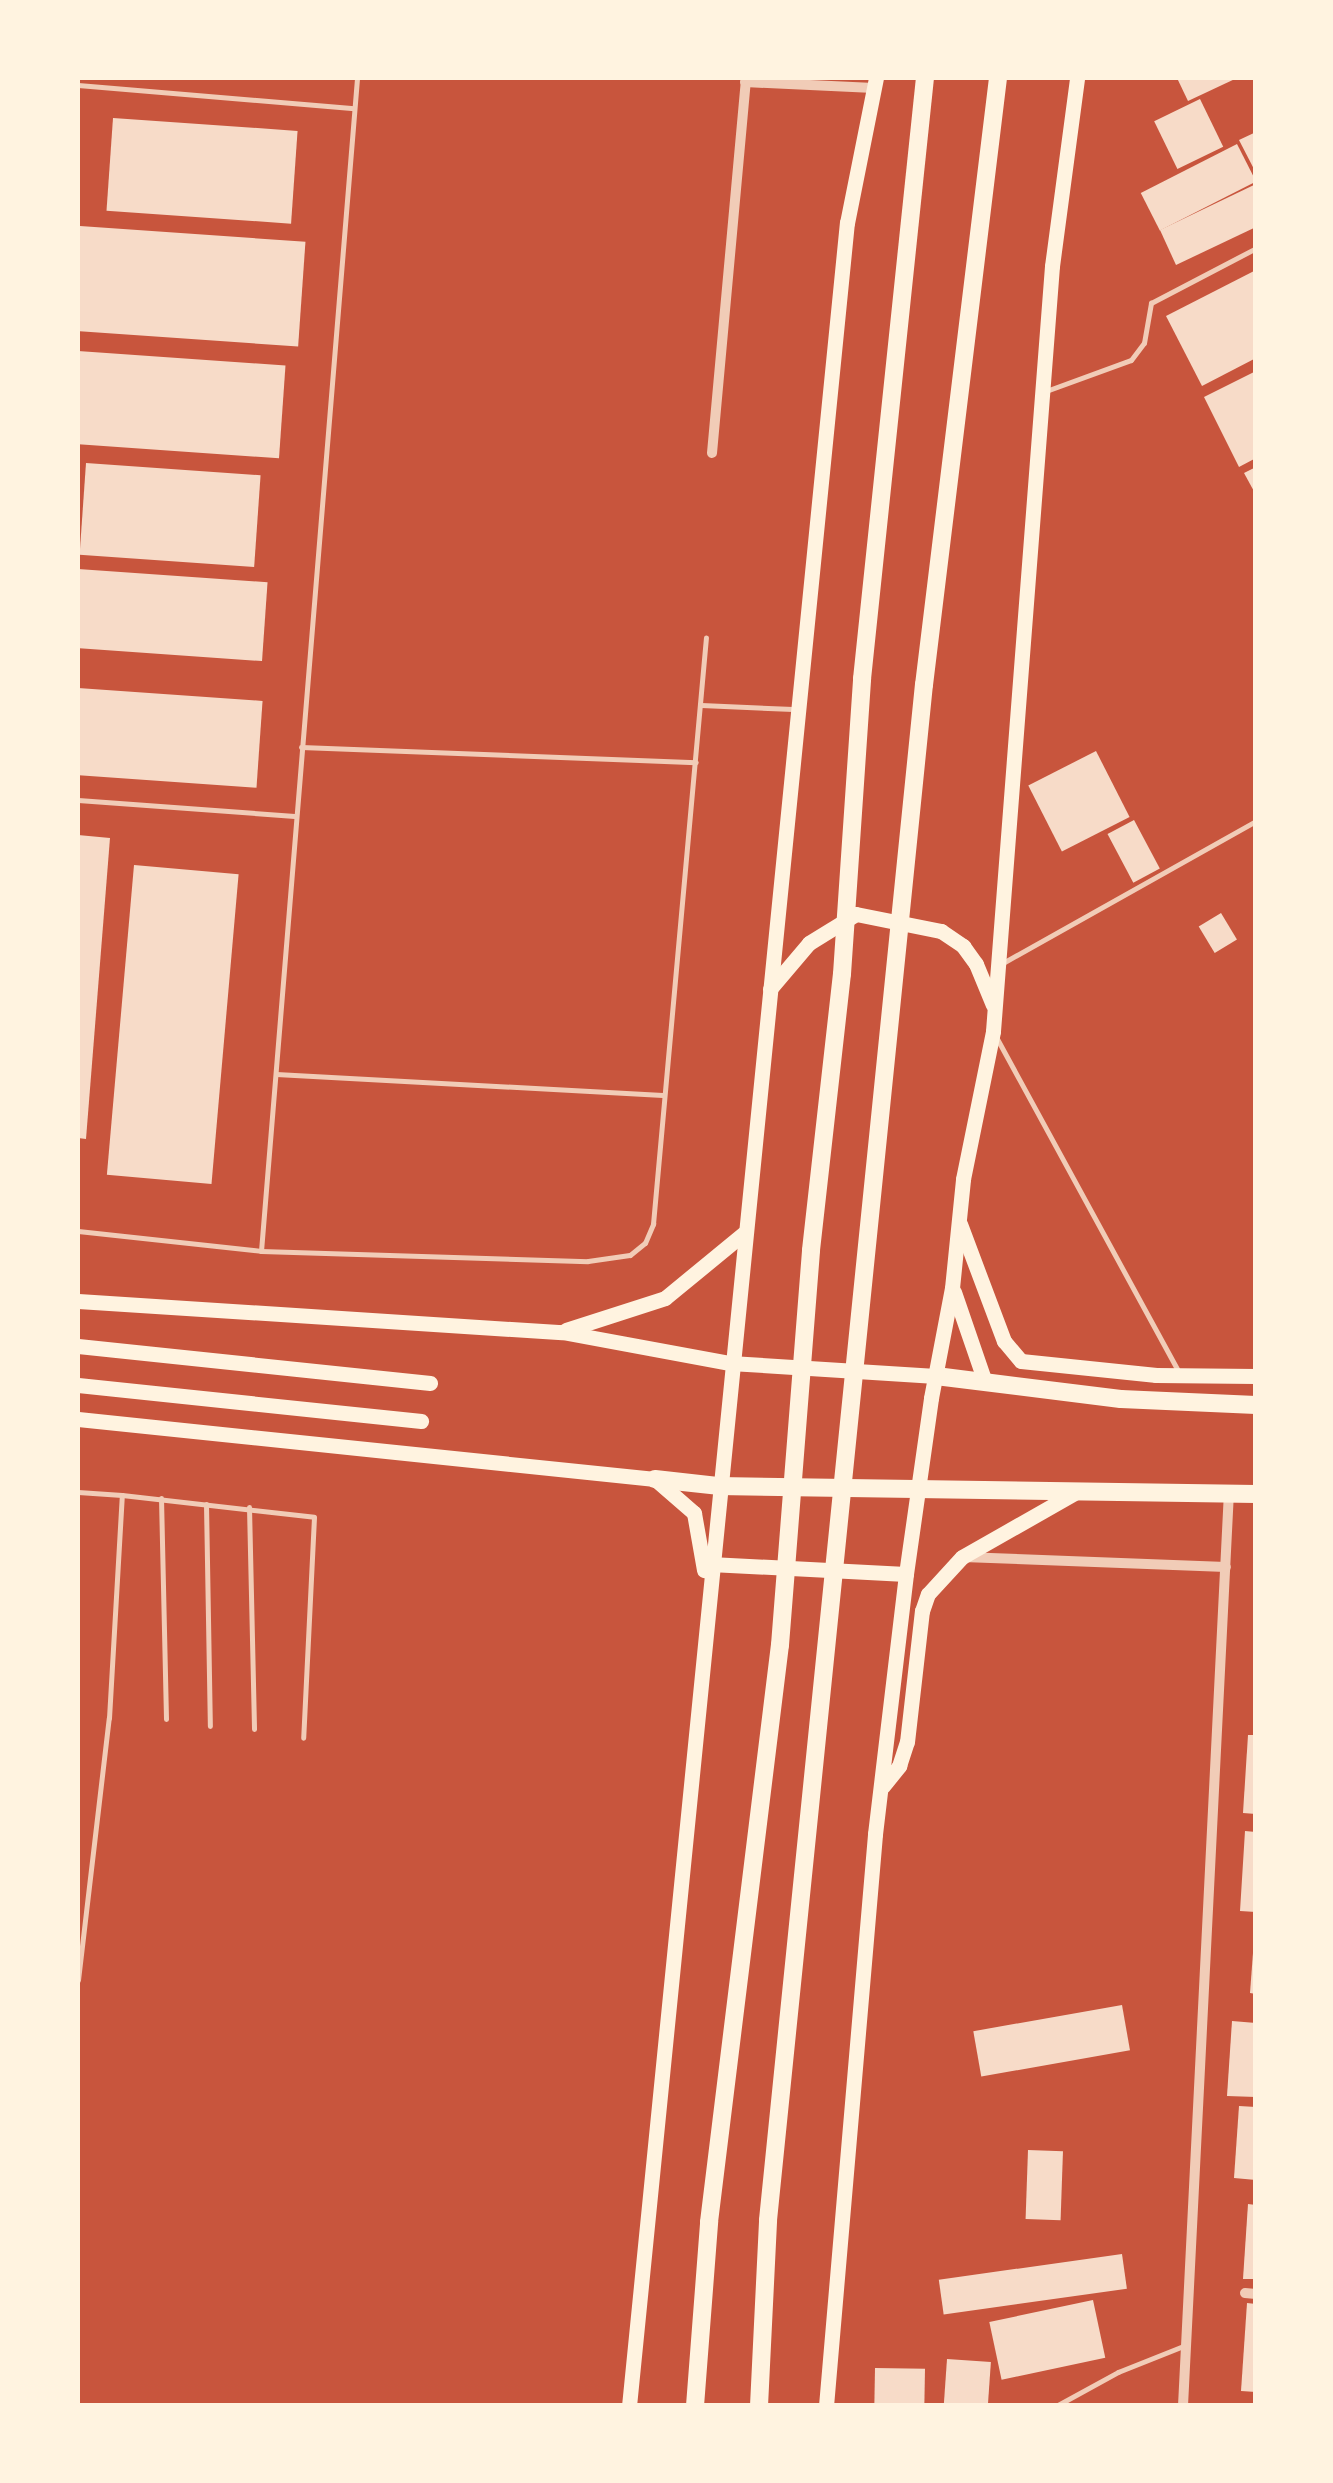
<!DOCTYPE html>
<html>
<head>
<meta charset="utf-8">
<style>
	body { margin:0 }
	#map { position:relative; width:1333px; height:2483px; overflow:hidden; background:#c8553d; font-family:Arial,sans-serif }
	div>[style] { position:absolute }
	.building>* { inset:0; background:#f7dbc8; transform-origin:0 0 }
	.service>* { height:5px; margin:-2.5px; padding:0 2.5px; transform-origin:2.5px; border-radius:2.5px; background:#f1ccb7 }
	.minor>* { height:10px; margin:-5px; padding:0 5px; transform-origin:5px; border-radius:5px; background:#f1ccb7 }
	.secondary>* { height:15px; margin:-7.5px; padding:0 7.5px; transform-origin:7.5px; border-radius:7.5px; background:#fff3e0 }
	.trunk>* { height:18px; margin:-9px; padding:0 9px; transform-origin:9px; border-radius:9px; background:#fff3e0 }
	.motorway>* { height:18px; margin:-9px; padding:0 9px; transform-origin:9px; border-radius:9px; background:#fff3e0 }
	span { translate:-50% -50%; white-space:nowrap; text-align:center; line-height:1.15; -webkit-text-stroke:9px #fff3e0; paint-order:stroke }
	.frame { position:absolute; inset:0; border:80px solid #fff3e0; pointer-events:none }
</style>
</head>
<body>
<div id="map">
	<div class="building">
		<div style="clip-path:polygon(1177px 78px,1237px 78px,1188px 101px)"></div>
		<div style="left:1200px;top:99px;width:53px;height:51px;rotate:64deg"></div>
		<div style="left:113px;top:118px;width:185px;height:93px;rotate:4deg"></div>
		<div style="clip-path:polygon(1256px 132px,1256px 173px,1239px 140px)"></div>
		<div style="left:1237px;top:144px;width:42px;height:108px;rotate:63deg"></div>
		<div style="clip-path:polygon(1256px 184px,1256px 227px,1176px 265px,1160px 230px)"></div>
		<div style="left:80px;top:226px;width:226px;height:105px;rotate:4deg"></div>
		<div style="clip-path:polygon(1256px 270px,1256px 358px,1202px 386px,1166px 316px)"></div>
		<div style="left:78px;top:351px;width:208px;height:93px;rotate:4deg"></div>
		<div style="clip-path:polygon(1256px 371px,1256px 458px,1239px 467px,1204px 397px)"></div>
		<div style="left:86px;top:463px;width:175px;height:92px;rotate:4deg"></div>
		<div style="clip-path:polygon(1256px 467px,1256px 495px,1244px 473px)"></div>
		<div style="left:78px;top:569px;width:190px;height:79px;rotate:4deg"></div>
		<div style="left:78px;top:688px;width:185px;height:87px;rotate:4deg"></div>
		<div style="left:1096px;top:751px;width:74px;height:76px;rotate:63deg"></div>
		<div style="left:1134px;top:820px;width:55px;height:30px;rotate:62deg"></div>
		<div style="clip-path:polygon(78px 835px,110px 838px,86px 1139px,78px 1138px)"></div>
		<div style="left:134px;top:865px;width:105px;height:311px;rotate:5deg"></div>
		<div style="left:1221px;top:913px;width:31px;height:26px;rotate:59deg"></div>
		<div style="clip-path:polygon(1248px 1735px,1256px 1735px,1256px 1814px,1243px 1813px)"></div>
		<div style="clip-path:polygon(1245px 1831px,1256px 1832px,1256px 1912px,1240px 1911px)"></div>
		<div style="clip-path:polygon(1253px 1953px,1256px 1953px,1256px 1994px,1250px 1993px)"></div>
		<div style="left:1122px;top:2005px;width:46px;height:151px;rotate:80deg"></div>
		<div style="clip-path:polygon(1232px 2021px,1256px 2023px,1256px 2097px,1227px 2096px)"></div>
		<div style="clip-path:polygon(1239px 2106px,1256px 2107px,1256px 2180px,1234px 2178px)"></div>
		<div style="left:1028px;top:2150px;width:35px;height:69px;rotate:2deg"></div>
		<div style="clip-path:polygon(1248px 2204px,1256px 2205px,1256px 2279px,1243px 2279px)"></div>
		<div style="left:1122px;top:2254px;width:35px;height:185px;rotate:82deg"></div>
		<div style="left:1093px;top:2300px;width:59px;height:106px;rotate:78deg"></div>
		<div style="clip-path:polygon(1247px 2303px,1256px 2304px,1256px 2392px,1241px 2391px)"></div>
		<div style="left:947px;top:2359px;width:44px;height:47px;rotate:4deg"></div>
		<div style="left:875px;top:2368px;width:50px;height:38px;rotate:1deg"></div>
	</div>
	<div class="service">
		<div style="left:78px;top:85px;width:277px;rotate:4.8deg"></div>
		<div style="left:1046px;top:391px;width:90px;rotate:-20deg"></div>
		<div style="left:1131px;top:360px;width:21px;rotate:-53deg"></div>
		<div style="left:1144px;top:343px;width:41px;rotate:-80.1deg"></div>
		<div style="left:1151px;top:303px;width:119px;rotate:-27.6deg"></div>
		<div style="left:701px;top:705px;width:92px;rotate:2.5deg"></div>
		<div style="left:301px;top:747px;width:395px;rotate:2.2deg"></div>
		<div style="left:78px;top:800px;width:217px;rotate:4.2deg"></div>
		<div style="left:1001px;top:964px;width:292px;rotate:-29.3deg"></div>
		<div style="left:995px;top:1035px;width:385px;rotate:61.4deg"></div>
		<div style="left:276px;top:1074px;width:387px;rotate:3.1deg"></div>
		<div style="left:78px;top:1231px;width:184px;rotate:6.2deg"></div>
		<div style="left:261px;top:1251px;width:327px;rotate:1.8deg"></div>
		<div style="left:588px;top:1261px;width:42px;rotate:-8.1deg"></div>
		<div style="left:630px;top:1255px;width:19px;rotate:-39deg"></div>
		<div style="left:645px;top:1243px;width:21px;rotate:-67deg"></div>
		<div style="left:653px;top:1224px;width:589px;rotate:-84.84deg"></div>
		<div style="left:261px;top:1251px;width:1177px;rotate:-85.32deg"></div>
		<div style="left:78px;top:1492px;width:44px;rotate:3.9deg"></div>
		<div style="left:161px;top:1498px;width:221px;rotate:88.7deg"></div>
		<div style="left:206px;top:1504px;width:222px;rotate:89deg"></div>
		<div style="left:249px;top:1507px;width:222px;rotate:88.7deg"></div>
		<div style="left:78px;top:1980px;width:264px;rotate:-83.3deg"></div>
		<div style="left:109px;top:1718px;width:223px;rotate:-86.7deg"></div>
		<div style="left:122px;top:1495px;width:193px;rotate:6.5deg"></div>
		<div style="left:314px;top:1517px;width:221px;rotate:92.8deg"></div>
		<div style="left:1056px;top:2406px;width:71px;rotate:-28.7deg"></div>
		<div style="left:1118px;top:2372px;width:73px;rotate:-21.7deg"></div>
	</div>
	<div class="minor">
		<div style="left:745px;top:82px;width:129px;rotate:2.7deg"></div>
		<div style="left:712px;top:453px;width:377px;rotate:-84.8deg"></div>
		<div style="left:963px;top:1557px;width:263px;rotate:2.2deg"></div>
		<div style="left:1245px;top:2293px;width:11px;rotate:5deg"></div>
		<div style="left:1183px;top:2406px;width:914px;rotate:-87.12deg"></div>
	</div>
	<div class="secondary">
		<div style="left:770px;top:989px;width:60px;rotate:-49.7deg"></div>
		<div style="left:809px;top:943px;width:55px;rotate:-31.7deg"></div>
		<div style="left:856px;top:914px;width:87px;rotate:11.3deg"></div>
		<div style="left:941px;top:931px;width:27px;rotate:34deg"></div>
		<div style="left:963px;top:946px;width:22px;rotate:54deg"></div>
		<div style="left:976px;top:964px;width:44px;rotate:67.5deg"></div>
		<div style="left:960px;top:1224px;width:125px;rotate:69.4deg"></div>
		<div style="left:1004px;top:1341px;width:26px;rotate:50deg"></div>
		<div style="left:1021px;top:1361px;width:136px;rotate:5.9deg"></div>
		<div style="left:1156px;top:1375px;width:100px;rotate:0.6deg"></div>
		<div style="left:954px;top:1292px;width:95px;rotate:71deg"></div>
		<div style="left:78px;top:1301px;width:485px;rotate:3.7deg"></div>
		<div style="left:562px;top:1332px;width:171px;rotate:10.5deg"></div>
		<div style="left:730px;top:1363px;width:206px;rotate:3.6deg"></div>
		<div style="left:566px;top:1330px;width:104px;rotate:-17.9deg"></div>
		<div style="left:665px;top:1298px;width:102px;rotate:-39.4deg"></div>
		<div style="left:78px;top:1346px;width:354px;rotate:6deg"></div>
		<div style="left:78px;top:1385px;width:345px;rotate:6deg"></div>
		<div style="left:78px;top:1419px;width:580px;rotate:5.94deg"></div>
		<div style="left:655px;top:1479px;width:52px;rotate:41.1deg"></div>
		<div style="left:694px;top:1513px;width:58px;rotate:80deg"></div>
		<div style="left:710px;top:1564px;width:196px;rotate:2.9deg"></div>
		<div style="left:883px;top:1786px;width:26px;rotate:-51deg"></div>
		<div style="left:899px;top:1766px;width:25px;rotate:-72deg"></div>
		<div style="left:907px;top:1742px;width:132px;rotate:-83.5deg"></div>
		<div style="left:922px;top:1611px;width:18px;rotate:-71deg"></div>
		<div style="left:928px;top:1594px;width:50px;rotate:-47.4deg"></div>
		<div style="left:962px;top:1557px;width:133px;rotate:-29.6deg"></div>
		<div style="left:629px;top:2406px;width:2194px;rotate:-84.3deg"></div>
		<div style="left:847px;top:223px;width:148px;rotate:-78.7deg"></div>
		<div style="left:826px;top:2406px;width:574px;rotate:-85.1deg"></div>
		<div style="left:875px;top:1834px;width:262px;rotate:-83.2deg"></div>
		<div style="left:906px;top:1574px;width:178px;rotate:-81.9deg"></div>
		<div style="left:931px;top:1398px;width:112px;rotate:-79.2deg"></div>
		<div style="left:952px;top:1288px;width:110px;rotate:-84.2deg"></div>
		<div style="left:963px;top:1179px;width:151px;rotate:-78.5deg"></div>
		<div style="left:993px;top:1031px;width:767px;rotate:-85.59deg"></div>
		<div style="left:1052px;top:266px;width:190px;rotate:-82.4deg"></div>
	</div>
	<div class="trunk">
		<div style="left:936px;top:1376px;width:186px;rotate:7.1deg"></div>
		<div style="left:1121px;top:1399px;width:135px;rotate:2.5deg"></div>
		<div style="left:655px;top:1479px;width:63px;rotate:6.3deg"></div>
		<div style="left:718px;top:1486px;width:538px;rotate:0.85deg"></div>
	</div>
	<div class="motorway">
		<div style="left:695px;top:2406px;width:185px;rotate:-85.6deg"></div>
		<div style="left:709px;top:2222px;width:581px;rotate:-82.99deg"></div>
		<div style="left:780px;top:1645px;width:396px;rotate:-85.5deg"></div>
		<div style="left:811px;top:1250px;width:278px;rotate:-83.6deg"></div>
		<div style="left:842px;top:974px;width:296px;rotate:-86.1deg"></div>
		<div style="left:862px;top:679px;width:604px;rotate:-84.02deg"></div>
		<div style="left:759px;top:2406px;width:186px;rotate:-87.2deg"></div>
		<div style="left:768px;top:2220px;width:1543px;rotate:-84.2deg"></div>
		<div style="left:924px;top:685px;width:611px;rotate:-83.05deg"></div>
	</div>
	<div class="frame"></div>
</div>
</body>
</html>
